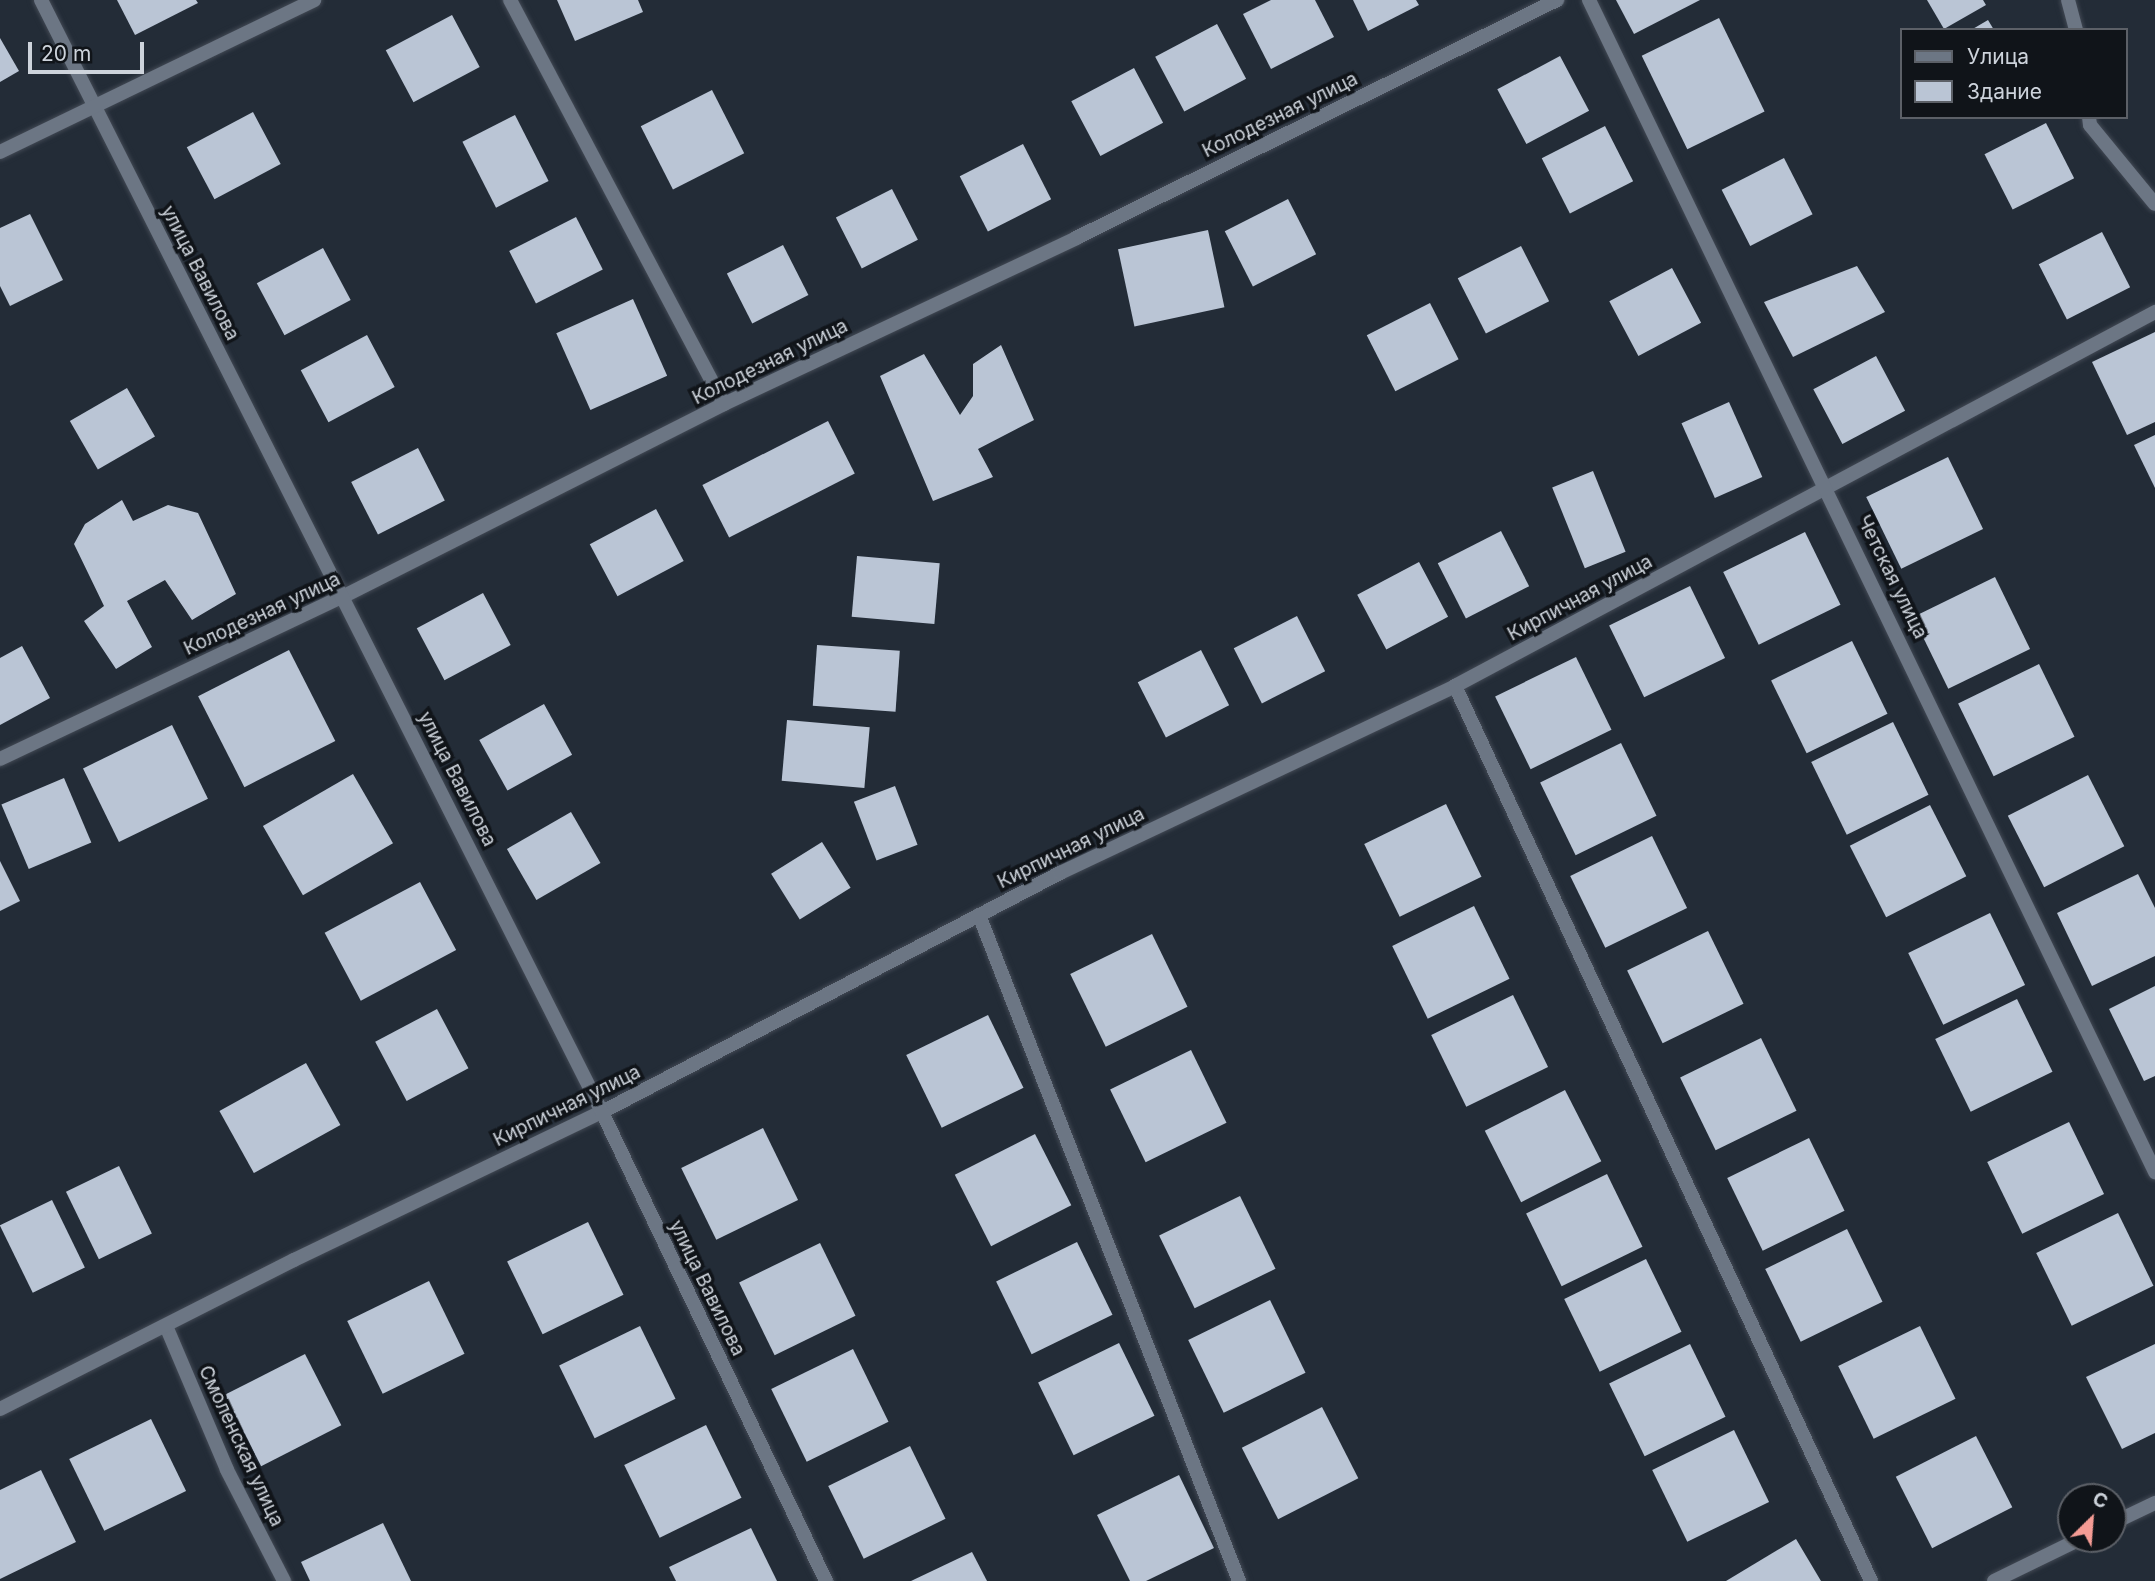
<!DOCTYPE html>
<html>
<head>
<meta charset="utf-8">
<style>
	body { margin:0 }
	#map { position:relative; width:2155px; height:1581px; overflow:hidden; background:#232c37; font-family:Inter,sans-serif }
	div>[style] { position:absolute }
	.building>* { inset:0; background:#bac5d5; transform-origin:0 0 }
	.roads { filter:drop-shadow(0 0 2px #424954) drop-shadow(0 0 2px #424954) }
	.minor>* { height:14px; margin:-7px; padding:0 7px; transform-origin:7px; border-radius:7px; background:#6c7684 }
	.tertiary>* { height:14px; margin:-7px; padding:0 7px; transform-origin:7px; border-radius:7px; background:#6c7684 }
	span { translate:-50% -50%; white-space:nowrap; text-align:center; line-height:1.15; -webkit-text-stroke:7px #101419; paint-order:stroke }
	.street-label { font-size:19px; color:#cdd3db }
	.legend { position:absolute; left:1900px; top:28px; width:228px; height:91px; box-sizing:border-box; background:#101419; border:2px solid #5c6067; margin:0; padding:9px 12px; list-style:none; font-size:21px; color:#cdd3db }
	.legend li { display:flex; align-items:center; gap:14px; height:35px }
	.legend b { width:35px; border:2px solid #5c6067 }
	.north { position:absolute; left:2057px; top:1483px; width:70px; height:70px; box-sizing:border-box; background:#101419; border:2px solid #5c6067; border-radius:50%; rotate:25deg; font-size:19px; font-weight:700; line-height:28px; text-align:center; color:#cdd3db }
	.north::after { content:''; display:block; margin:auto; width:24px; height:32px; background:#f59c95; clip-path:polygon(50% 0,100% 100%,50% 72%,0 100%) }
	.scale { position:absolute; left:28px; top:42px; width:116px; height:32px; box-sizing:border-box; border:4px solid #cdd3db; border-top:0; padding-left:9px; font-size:21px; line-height:24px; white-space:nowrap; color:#cdd3db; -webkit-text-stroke:5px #101419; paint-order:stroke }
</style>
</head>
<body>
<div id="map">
	<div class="building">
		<div style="clip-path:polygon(117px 0,196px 0,198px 3px,135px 35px)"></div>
		<div style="clip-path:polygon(557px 0,638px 0,643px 12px,575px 41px)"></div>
		<div style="clip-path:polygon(1271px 0,1315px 0,1334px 37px,1271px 69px,1243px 14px)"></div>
		<div style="clip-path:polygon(1353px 0,1416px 0,1419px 5px,1368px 31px)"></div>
		<div style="clip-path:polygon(1616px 0,1700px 0,1634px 34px)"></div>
		<div style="clip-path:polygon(1927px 0,1983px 0,1986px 5px,1944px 29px)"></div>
		<div style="left:452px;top:15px;width:59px;height:75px;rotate:62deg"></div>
		<div style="left:1719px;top:18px;width:104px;height:86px;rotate:64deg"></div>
		<div style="clip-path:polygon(1988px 20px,1994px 30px,1971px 30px)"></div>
		<div style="left:1217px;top:24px;width:62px;height:70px;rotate:62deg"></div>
		<div style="clip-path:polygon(0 38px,19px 71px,0 82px)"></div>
		<div style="left:1560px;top:56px;width:62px;height:71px;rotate:62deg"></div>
		<div style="left:1134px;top:68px;width:62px;height:71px;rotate:62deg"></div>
		<div style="left:712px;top:90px;width:71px;height:80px;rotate:63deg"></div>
		<div style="left:253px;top:112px;width:59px;height:75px;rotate:62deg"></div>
		<div style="left:515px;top:115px;width:74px;height:59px;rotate:63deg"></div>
		<div style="left:2046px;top:123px;width:62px;height:69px;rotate:63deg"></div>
		<div style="left:1605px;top:126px;width:62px;height:71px;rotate:63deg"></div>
		<div style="left:1023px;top:144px;width:62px;height:71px;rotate:63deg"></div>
		<div style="left:1784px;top:158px;width:63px;height:70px;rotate:63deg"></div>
		<div style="left:892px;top:189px;width:57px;height:63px;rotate:63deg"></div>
		<div style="left:1288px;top:199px;width:62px;height:71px;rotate:63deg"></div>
		<div style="clip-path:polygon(30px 214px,63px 280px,10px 306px,0 286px,0 228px)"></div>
		<div style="left:576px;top:217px;width:59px;height:75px;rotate:63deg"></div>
		<div style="left:1208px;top:230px;width:79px;height:92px;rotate:78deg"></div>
		<div style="left:2102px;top:232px;width:62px;height:71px;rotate:63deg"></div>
		<div style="left:783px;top:245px;width:56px;height:63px;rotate:63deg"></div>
		<div style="left:1521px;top:246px;width:62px;height:71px;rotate:63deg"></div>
		<div style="left:323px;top:248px;width:59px;height:75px;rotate:62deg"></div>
		<div style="clip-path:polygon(1857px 266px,1885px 312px,1793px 357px,1764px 302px)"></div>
		<div style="left:1672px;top:268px;width:62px;height:71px;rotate:62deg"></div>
		<div style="left:633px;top:299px;width:84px;height:84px;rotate:66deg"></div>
		<div style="left:1430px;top:303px;width:63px;height:71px;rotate:63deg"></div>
		<div style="clip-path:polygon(2155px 332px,2155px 422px,2127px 435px,2092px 362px)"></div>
		<div style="left:367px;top:335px;width:59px;height:75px;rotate:62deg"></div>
		<div style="clip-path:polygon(1001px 345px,1034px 420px,978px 449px,993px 477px,933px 501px,880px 376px,924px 354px,960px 415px,973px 396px,973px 364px)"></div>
		<div style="left:1876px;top:356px;width:62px;height:71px;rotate:62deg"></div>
		<div style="left:127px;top:388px;width:56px;height:66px;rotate:60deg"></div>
		<div style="left:1729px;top:402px;width:82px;height:52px;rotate:66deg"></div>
		<div style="left:828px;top:421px;width:59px;height:141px;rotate:63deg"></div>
		<div style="clip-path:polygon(2155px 435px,2155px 488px,2134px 445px)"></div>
		<div style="left:418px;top:448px;width:59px;height:75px;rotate:63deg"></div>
		<div style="left:1948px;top:457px;width:80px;height:91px;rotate:64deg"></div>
		<div style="left:1593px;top:471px;width:87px;height:44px;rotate:68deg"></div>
		<div style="clip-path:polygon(122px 500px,133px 521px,168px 505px,198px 513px,236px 594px,192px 620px,165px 580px,127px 601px,152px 647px,116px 669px,84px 621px,104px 606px,74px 544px,85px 524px)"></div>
		<div style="left:656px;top:509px;width:59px;height:75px;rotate:62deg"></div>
		<div style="left:1501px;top:531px;width:62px;height:71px;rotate:63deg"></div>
		<div style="left:1805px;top:532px;width:81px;height:91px;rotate:64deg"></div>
		<div style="left:857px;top:556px;width:83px;height:61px;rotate:5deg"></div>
		<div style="left:1419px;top:562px;width:62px;height:70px;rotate:62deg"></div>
		<div style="left:1995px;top:577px;width:80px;height:91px;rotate:64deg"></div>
		<div style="left:1690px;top:586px;width:80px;height:90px;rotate:64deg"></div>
		<div style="left:483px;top:593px;width:59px;height:75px;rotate:62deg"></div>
		<div style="left:1297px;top:616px;width:62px;height:71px;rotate:63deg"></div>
		<div style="left:1852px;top:641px;width:81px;height:90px;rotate:64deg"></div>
		<div style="left:817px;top:645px;width:83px;height:61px;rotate:4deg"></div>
		<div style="clip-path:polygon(22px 646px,50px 698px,0 725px,0 658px)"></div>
		<div style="left:289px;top:650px;width:102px;height:102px;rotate:63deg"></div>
		<div style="left:1201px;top:650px;width:62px;height:71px;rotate:63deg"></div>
		<div style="left:1576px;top:657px;width:81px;height:90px;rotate:64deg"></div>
		<div style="left:2039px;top:664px;width:81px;height:90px;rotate:64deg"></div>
		<div style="left:544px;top:704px;width:58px;height:74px;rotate:61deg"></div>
		<div style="left:787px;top:720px;width:83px;height:61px;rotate:5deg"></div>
		<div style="left:1893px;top:722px;width:81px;height:91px;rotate:64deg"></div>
		<div style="left:172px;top:725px;width:82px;height:99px;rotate:64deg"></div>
		<div style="left:1621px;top:743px;width:81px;height:90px;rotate:64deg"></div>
		<div style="left:353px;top:774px;width:80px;height:104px;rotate:60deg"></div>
		<div style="left:2088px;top:775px;width:80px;height:90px;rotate:63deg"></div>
		<div style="left:64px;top:778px;width:70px;height:68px;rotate:67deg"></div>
		<div style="left:895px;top:786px;width:63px;height:44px;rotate:69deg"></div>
		<div style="left:1446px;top:804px;width:81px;height:91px;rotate:64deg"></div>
		<div style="left:1930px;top:805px;width:80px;height:90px;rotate:63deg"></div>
		<div style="left:571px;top:812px;width:59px;height:74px;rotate:60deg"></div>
		<div style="left:1652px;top:836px;width:80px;height:91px;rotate:64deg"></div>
		<div style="left:822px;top:842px;width:54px;height:60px;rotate:58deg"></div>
		<div style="clip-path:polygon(0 861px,20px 901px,0 911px)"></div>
		<div style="clip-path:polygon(2138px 874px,2155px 908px,2155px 956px,2092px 986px,2057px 913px)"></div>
		<div style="left:420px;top:882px;width:77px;height:108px;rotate:62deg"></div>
		<div style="left:1474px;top:906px;width:81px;height:91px;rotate:64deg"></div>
		<div style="left:1990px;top:913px;width:80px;height:91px;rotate:64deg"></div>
		<div style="left:1708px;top:931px;width:81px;height:90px;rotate:64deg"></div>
		<div style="left:1152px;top:934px;width:81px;height:91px;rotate:64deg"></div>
		<div style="clip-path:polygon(2155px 986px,2155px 1076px,2144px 1081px,2109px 1009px)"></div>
		<div style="left:1513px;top:995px;width:80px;height:91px;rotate:64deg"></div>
		<div style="left:2017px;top:999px;width:81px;height:91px;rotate:64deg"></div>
		<div style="left:437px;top:1009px;width:67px;height:70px;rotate:62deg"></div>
		<div style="left:988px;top:1015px;width:81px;height:91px;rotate:64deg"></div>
		<div style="left:1761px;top:1038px;width:81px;height:90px;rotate:64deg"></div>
		<div style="left:1191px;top:1050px;width:81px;height:90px;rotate:64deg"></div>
		<div style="left:306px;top:1063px;width:71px;height:99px;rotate:61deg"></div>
		<div style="left:1565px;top:1090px;width:80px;height:90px;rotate:63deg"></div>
		<div style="left:2069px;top:1122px;width:80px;height:91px;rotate:64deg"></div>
		<div style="left:763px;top:1128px;width:80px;height:91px;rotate:64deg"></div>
		<div style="left:1035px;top:1134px;width:80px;height:90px;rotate:63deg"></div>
		<div style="left:1809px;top:1138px;width:81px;height:91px;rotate:64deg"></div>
		<div style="left:119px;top:1166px;width:75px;height:59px;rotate:64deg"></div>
		<div style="left:1607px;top:1174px;width:81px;height:90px;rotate:64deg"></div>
		<div style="left:1240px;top:1196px;width:81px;height:90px;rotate:64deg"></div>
		<div style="left:52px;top:1200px;width:75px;height:58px;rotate:64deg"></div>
		<div style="left:2118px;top:1213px;width:81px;height:91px;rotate:64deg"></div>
		<div style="left:588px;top:1222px;width:81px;height:90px;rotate:64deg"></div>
		<div style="left:1847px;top:1229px;width:81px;height:91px;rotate:64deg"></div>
		<div style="left:1077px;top:1242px;width:81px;height:90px;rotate:64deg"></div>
		<div style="left:820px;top:1243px;width:81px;height:90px;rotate:64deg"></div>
		<div style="left:1646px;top:1259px;width:81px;height:91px;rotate:64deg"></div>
		<div style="left:429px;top:1281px;width:81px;height:91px;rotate:64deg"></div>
		<div style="left:1270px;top:1300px;width:81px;height:91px;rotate:64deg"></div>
		<div style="left:640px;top:1326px;width:81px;height:90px;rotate:64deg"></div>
		<div style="left:1920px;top:1326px;width:81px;height:91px;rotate:64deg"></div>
		<div style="left:1119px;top:1343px;width:81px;height:90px;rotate:64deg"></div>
		<div style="left:1690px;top:1344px;width:81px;height:90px;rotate:64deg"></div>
		<div style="clip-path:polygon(2155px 1344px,2155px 1433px,2122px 1449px,2086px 1377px)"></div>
		<div style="left:853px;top:1349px;width:81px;height:91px;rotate:64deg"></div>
		<div style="left:305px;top:1354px;width:80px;height:90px;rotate:63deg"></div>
		<div style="left:1322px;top:1407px;width:80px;height:90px;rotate:63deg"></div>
		<div style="left:151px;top:1419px;width:80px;height:91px;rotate:64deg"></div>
		<div style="left:706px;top:1425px;width:81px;height:91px;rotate:64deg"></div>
		<div style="left:1734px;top:1430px;width:80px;height:91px;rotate:64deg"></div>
		<div style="left:1976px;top:1436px;width:80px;height:90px;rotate:63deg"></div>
		<div style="left:910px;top:1446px;width:81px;height:91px;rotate:64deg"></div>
		<div style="clip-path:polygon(41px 1470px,76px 1542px,0 1579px,0 1490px)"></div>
		<div style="clip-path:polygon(1179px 1475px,1214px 1548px,1146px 1581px,1130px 1581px,1097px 1515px)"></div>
		<div style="clip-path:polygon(383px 1523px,411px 1581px,310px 1581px,301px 1562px)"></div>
		<div style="clip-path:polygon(751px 1528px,777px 1581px,676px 1581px,669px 1567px)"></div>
		<div style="clip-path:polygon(1796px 1539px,1821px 1581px,1726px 1581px)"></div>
		<div style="clip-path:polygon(972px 1552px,987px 1581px,911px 1581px)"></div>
	</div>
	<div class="roads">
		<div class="minor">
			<div style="left:510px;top:0;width:457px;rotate:62.1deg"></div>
			<div style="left:2068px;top:0;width:31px;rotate:75deg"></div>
			<div style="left:2089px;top:117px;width:8px;rotate:83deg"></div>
			<div style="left:2090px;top:125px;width:102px;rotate:50.6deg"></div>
			<div style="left:1455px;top:686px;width:987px;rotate:65.07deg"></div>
			<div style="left:0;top:759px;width:381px;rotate:-25.4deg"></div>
			<div style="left:344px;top:596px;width:426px;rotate:-26.8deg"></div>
			<div style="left:724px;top:404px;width:389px;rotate:-25.2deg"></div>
			<div style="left:1076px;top:238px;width:537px;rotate:-26.33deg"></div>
			<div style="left:979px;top:915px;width:715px;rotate:68.67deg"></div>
			<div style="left:166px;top:1326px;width:156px;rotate:67deg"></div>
			<div style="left:227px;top:1470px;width:125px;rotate:62.8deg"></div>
			<div style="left:0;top:1409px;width:330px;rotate:-26.9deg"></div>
			<div style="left:294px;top:1260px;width:342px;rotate:-25.7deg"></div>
			<div style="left:602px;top:1112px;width:517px;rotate:-27.56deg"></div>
			<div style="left:1060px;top:873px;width:437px;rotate:-25.3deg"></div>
			<div style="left:1455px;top:686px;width:794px;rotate:-28.11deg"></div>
			<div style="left:2113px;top:1523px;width:47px;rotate:-25.5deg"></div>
			<div style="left:1994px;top:1581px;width:96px;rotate:-26deg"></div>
		</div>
		<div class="tertiary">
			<div style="left:41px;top:0;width:1245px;rotate:63.23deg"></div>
			<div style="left:602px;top:1112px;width:520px;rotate:64.47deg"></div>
			<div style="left:1589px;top:0;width:1302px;rotate:64.22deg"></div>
			<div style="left:0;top:152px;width:349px;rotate:-25.8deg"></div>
		</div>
	</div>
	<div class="street-label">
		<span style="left:1280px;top:115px;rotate:-26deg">Колодезная улица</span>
		<span style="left:200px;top:273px;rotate:63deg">улица Вавилова</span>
		<span style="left:770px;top:362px;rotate:-26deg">Колодезная улица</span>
		<span style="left:1892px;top:577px;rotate:64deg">Четская улица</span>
		<span style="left:1580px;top:598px;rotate:-28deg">Кирпичная улица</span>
		<span style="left:262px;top:614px;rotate:-25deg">Колодезная улица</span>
		<span style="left:457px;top:779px;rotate:63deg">улица Вавилова</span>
		<span style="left:1071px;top:848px;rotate:-26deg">Кирпичная улица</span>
		<span style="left:567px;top:1106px;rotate:-26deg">Кирпичная улица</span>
		<span style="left:707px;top:1288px;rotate:64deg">улица Вавилова</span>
		<span style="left:241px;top:1446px;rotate:65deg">Смоленская улица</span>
	</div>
	<ul class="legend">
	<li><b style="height:9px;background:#6c7684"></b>Улица</li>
	<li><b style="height:19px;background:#bac5d5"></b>Здание</li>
	</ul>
	<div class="north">С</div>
	<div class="scale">20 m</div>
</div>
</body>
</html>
